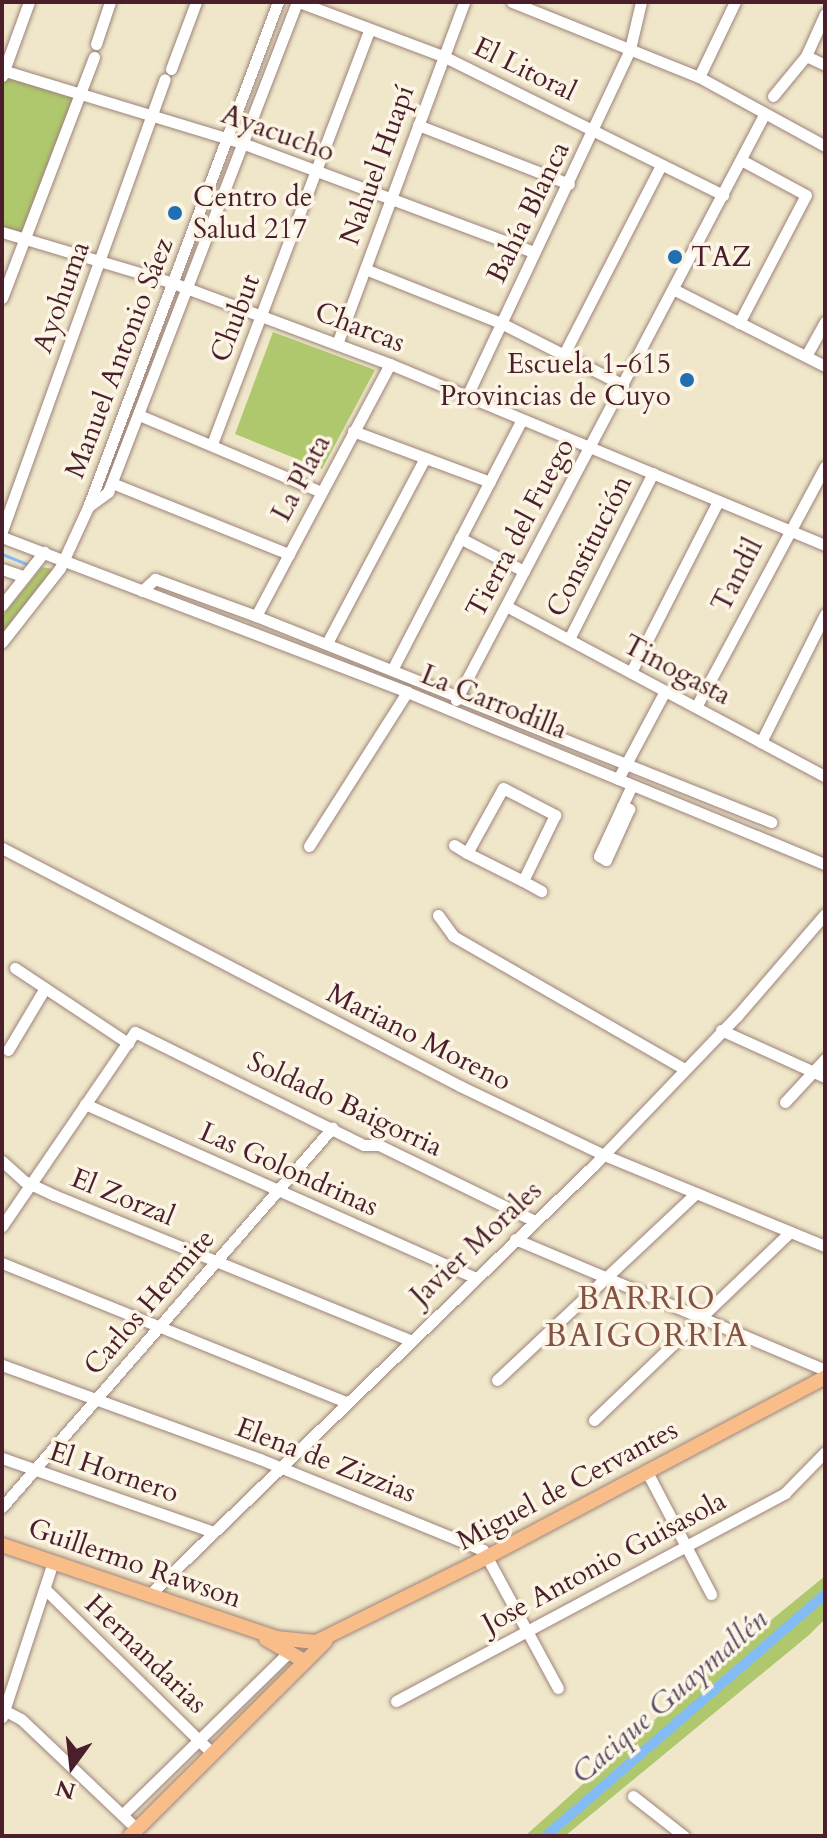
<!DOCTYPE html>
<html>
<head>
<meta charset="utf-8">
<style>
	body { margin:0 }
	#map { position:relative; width:827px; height:1838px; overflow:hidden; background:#f0e7ca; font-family:Cardo,serif }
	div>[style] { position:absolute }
	.green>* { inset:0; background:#b0c86d }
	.stream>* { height:3px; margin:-1.5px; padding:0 1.5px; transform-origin:1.5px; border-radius:1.5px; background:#83bcf4 }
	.canal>* { height:10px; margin:-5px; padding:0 5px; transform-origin:5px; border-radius:5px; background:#83bcf4 }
	.roads { filter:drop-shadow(0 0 2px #9d837a) drop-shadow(0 0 2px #9d837a) }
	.minor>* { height:11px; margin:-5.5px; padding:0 5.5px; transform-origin:5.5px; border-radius:5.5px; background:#fff }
	.major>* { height:14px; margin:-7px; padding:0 7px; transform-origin:7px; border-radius:7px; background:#f8bd89 }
	.dots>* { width:22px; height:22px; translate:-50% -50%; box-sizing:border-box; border:4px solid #fcf5e5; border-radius:50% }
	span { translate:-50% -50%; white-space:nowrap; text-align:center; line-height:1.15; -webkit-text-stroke:7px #fcf5e5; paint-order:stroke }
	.street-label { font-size:28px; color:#4a1f2b }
	.poi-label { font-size:28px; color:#4a1f2b }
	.left { translate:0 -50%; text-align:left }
	.right { translate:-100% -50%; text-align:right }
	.water-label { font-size:30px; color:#5b4e67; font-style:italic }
	.quarter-label { font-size:32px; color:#855344; letter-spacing:2px }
	.frame { position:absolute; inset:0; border:4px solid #4a1f2b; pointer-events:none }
	.north { position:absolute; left:32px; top:1726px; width:80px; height:80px; -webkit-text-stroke:6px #fcf5e5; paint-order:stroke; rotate:195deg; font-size:22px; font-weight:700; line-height:32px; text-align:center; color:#4a1f2b }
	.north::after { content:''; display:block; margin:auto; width:28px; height:36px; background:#4a1f2b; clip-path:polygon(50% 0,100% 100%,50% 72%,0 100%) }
</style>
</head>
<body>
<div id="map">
	<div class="green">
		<div style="clip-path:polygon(4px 71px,80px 94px,23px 239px,2px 232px)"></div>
		<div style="clip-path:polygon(273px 332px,375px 370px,322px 469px,235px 434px)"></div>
		<div style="clip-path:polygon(42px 567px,53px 569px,2px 634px,2px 616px)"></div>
		<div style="clip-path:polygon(825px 1576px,825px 1619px,809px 1635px,565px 1836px,525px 1836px,709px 1671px)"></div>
	</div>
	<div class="stream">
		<div style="left:2px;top:554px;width:29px;rotate:22deg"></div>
	</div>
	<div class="canal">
		<div style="left:546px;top:1836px;width:369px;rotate:-40.9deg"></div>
	</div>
	<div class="roads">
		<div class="minor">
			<div style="left:299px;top:2px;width:154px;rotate:20.6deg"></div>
			<div style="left:443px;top:56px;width:313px;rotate:26.4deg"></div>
			<div style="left:512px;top:2px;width:201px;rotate:21.9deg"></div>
			<div style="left:699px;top:77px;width:144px;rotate:28.7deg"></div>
			<div style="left:96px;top:44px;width:44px;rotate:-71.6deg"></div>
			<div style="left:806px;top:56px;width:21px;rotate:25deg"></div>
			<div style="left:171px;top:69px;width:72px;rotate:-69.5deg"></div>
			<div style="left:2px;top:70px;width:251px;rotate:16.9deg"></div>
			<div style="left:242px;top:143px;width:312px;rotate:20.5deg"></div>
			<div style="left:2px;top:76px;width:79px;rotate:-70deg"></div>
			<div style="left:699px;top:77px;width:83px;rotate:-64.4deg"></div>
			<div style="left:773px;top:96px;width:52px;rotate:-50.5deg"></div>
			<div style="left:806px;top:56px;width:46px;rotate:-65.7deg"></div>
			<div style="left:418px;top:125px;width:162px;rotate:21.3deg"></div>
			<div style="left:2px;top:232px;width:178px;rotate:16.6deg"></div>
			<div style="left:173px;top:283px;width:232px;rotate:20.5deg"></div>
			<div style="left:390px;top:364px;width:471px;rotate:22.6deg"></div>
			<div style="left:365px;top:269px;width:146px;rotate:21.7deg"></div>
			<div style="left:501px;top:323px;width:137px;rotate:26.9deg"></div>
			<div style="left:673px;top:289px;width:170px;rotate:26.9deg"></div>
			<div style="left:2px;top:298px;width:258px;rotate:-69.1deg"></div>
			<div style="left:739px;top:323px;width:144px;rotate:-62.4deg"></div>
			<div style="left:806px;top:195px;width:74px;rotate:-151.7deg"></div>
			<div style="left:337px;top:344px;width:365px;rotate:-69.6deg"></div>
			<div style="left:565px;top:352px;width:210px;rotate:-62.8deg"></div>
			<div style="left:806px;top:356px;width:39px;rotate:-61deg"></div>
			<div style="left:467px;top:396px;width:383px;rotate:-64.8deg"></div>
			<div style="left:630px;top:49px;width:48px;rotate:-76.8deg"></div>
			<div style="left:139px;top:415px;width:198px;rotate:22.9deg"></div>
			<div style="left:353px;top:431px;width:146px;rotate:20.4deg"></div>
			<div style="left:212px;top:444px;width:443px;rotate:-69.2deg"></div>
			<div style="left:112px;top:483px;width:191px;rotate:21.9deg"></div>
			<div style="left:89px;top:506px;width:24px;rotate:-36deg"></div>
			<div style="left:108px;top:492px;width:525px;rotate:-68.91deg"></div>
			<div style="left:2px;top:531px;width:480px;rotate:-70.2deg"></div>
			<div style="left:2px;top:537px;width:434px;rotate:20.9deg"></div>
			<div style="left:407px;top:692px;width:452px;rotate:22.4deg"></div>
			<div style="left:460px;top:538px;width:72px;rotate:27.3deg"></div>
			<div style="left:2px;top:569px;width:24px;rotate:19deg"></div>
			<div style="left:142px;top:591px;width:18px;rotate:-43deg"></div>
			<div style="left:155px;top:579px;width:108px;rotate:20.1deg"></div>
			<div style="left:256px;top:616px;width:555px;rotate:21.8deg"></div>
			<div style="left:2px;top:605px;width:68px;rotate:-51.6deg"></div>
			<div style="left:506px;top:606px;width:361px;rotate:28.1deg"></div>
			<div style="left:256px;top:616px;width:285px;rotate:-62deg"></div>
			<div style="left:569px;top:639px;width:186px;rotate:-63.2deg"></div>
			<div style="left:2px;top:642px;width:94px;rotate:-51.9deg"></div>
			<div style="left:60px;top:568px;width:67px;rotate:-65.3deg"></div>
			<div style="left:88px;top:507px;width:540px;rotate:-69.38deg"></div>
			<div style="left:327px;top:643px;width:209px;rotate:-62.1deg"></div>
			<div style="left:393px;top:668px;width:280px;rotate:-62.6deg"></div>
			<div style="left:631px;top:672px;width:192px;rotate:-63deg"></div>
			<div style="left:456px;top:700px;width:663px;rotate:-62.24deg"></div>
			<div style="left:696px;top:707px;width:273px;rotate:-61.8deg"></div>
			<div style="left:761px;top:742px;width:143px;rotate:-63.4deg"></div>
			<div style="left:618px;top:779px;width:100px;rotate:-61.9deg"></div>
			<div style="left:503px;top:788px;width:59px;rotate:27.4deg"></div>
			<div style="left:555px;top:815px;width:73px;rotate:115.9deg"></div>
			<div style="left:523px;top:881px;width:63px;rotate:-153.4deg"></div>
			<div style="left:467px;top:853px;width:74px;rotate:-61deg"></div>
			<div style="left:622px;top:806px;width:8px;rotate:23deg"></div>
			<div style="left:629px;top:809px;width:56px;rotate:114.3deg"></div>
			<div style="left:606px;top:860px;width:8px;rotate:-150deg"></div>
			<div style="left:599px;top:856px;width:78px;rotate:-65.1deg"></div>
			<div style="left:454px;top:845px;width:15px;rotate:32deg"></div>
			<div style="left:309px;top:846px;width:183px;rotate:-57.5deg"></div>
			<div style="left:2px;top:848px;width:516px;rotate:27.46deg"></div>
			<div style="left:460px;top:1086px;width:160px;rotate:25.6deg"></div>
			<div style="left:604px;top:1155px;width:239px;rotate:22.4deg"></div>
			<div style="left:523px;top:881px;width:21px;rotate:29deg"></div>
			<div style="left:438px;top:915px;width:26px;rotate:54deg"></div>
			<div style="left:453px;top:936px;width:267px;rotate:29.9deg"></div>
			<div style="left:15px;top:968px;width:136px;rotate:33.6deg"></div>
			<div style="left:721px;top:1030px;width:114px;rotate:24.3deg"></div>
			<div style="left:8px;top:1050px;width:72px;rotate:-59.2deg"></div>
			<div style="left:785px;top:1102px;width:59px;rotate:-47.1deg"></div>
			<div style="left:85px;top:1104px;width:426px;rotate:24deg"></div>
			<div style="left:2px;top:1161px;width:30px;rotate:42deg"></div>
			<div style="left:24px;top:1181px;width:33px;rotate:25deg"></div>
			<div style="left:54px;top:1195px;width:383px;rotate:22.2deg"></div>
			<div style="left:2px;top:1226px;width:235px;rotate:-55.6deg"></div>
			<div style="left:135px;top:1032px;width:255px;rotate:26.3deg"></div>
			<div style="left:364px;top:1145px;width:15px"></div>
			<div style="left:379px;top:1145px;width:174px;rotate:26deg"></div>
			<div style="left:515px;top:1239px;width:337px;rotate:22.9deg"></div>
			<div style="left:2px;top:1263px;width:369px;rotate:22deg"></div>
			<div style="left:2px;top:1365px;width:275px;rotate:20deg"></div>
			<div style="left:260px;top:1459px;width:241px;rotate:22.2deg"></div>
			<div style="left:483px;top:1550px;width:157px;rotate:61.5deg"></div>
			<div style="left:497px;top:1380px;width:273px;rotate:-43.2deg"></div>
			<div style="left:594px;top:1420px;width:272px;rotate:-43.8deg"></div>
			<div style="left:2px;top:1458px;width:221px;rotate:19.3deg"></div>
			<div style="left:647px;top:1472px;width:138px;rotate:62.3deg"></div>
			<div style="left:2px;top:1507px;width:503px;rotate:-48.95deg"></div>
			<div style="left:45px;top:1589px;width:235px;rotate:44.5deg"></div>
			<div style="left:149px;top:1595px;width:617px;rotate:-44.02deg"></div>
			<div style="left:593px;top:1166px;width:208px;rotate:-46.2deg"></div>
			<div style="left:737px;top:1016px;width:135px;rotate:-49.2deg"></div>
			<div style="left:396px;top:1701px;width:441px;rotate:-28.1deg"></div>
			<div style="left:785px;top:1493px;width:57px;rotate:-45.7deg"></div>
			<div style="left:2px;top:1709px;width:21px;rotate:28deg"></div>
			<div style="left:21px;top:1719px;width:160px;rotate:43.5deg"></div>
			<div style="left:2px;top:1717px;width:163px;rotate:-71.8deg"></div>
			<div style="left:633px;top:1796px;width:65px;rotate:38.1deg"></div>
			<div style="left:122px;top:1815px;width:228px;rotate:-44.3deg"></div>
		</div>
		<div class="major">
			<div style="left:2px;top:1545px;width:289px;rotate:18.7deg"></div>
			<div style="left:276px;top:1638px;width:40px;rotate:5.7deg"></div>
			<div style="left:316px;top:1642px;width:193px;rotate:-26.4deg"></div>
			<div style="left:489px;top:1556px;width:381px;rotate:-28deg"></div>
			<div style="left:266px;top:1639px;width:39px;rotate:30deg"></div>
			<div style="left:130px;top:1836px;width:276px;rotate:-44.9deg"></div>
		</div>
	</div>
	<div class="dots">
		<div style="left:175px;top:213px;background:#1f6fb2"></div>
		<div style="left:675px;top:257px;background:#1f6fb2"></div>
		<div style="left:687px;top:380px;background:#1f6fb2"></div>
	</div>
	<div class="street-label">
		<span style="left:525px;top:69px;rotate:26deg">El Litoral</span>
		<span style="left:278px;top:133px;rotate:20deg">Ayacucho</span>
		<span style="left:377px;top:165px;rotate:-70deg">Nahuel Huapí</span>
		<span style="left:528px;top:212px;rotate:-64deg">Bahía Blanca</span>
		<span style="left:61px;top:297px;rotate:-70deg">Ayohuma</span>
		<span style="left:235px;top:318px;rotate:-69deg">Chubut</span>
		<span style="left:360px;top:327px;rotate:21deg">Charcas</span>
		<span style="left:119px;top:358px;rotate:-69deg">Manuel Antonio Sáez</span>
		<span style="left:301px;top:478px;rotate:-62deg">La Plata</span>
		<span style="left:520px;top:528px;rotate:-62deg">Tierra del Fuego</span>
		<span style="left:589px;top:546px;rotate:-63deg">Constitución</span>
		<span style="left:737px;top:575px;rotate:-63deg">Tandil</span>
		<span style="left:677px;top:670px;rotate:28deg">Tinogasta</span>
		<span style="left:494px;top:702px;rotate:22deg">La Carrodilla</span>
		<span style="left:419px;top:1037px;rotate:27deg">Mariano Moreno</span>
		<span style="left:345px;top:1104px;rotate:25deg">Soldado Baigorria</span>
		<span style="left:289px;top:1169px;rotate:24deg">Las Golondrinas</span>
		<span style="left:123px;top:1197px;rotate:22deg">El Zorzal</span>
		<span style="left:476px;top:1243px;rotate:-43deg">Javier Morales</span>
		<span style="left:149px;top:1302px;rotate:-49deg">Carlos Hermite</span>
		<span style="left:326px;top:1460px;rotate:21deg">Elena de Zizzias</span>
		<span style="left:114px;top:1472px;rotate:19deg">El Hornero</span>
		<span style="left:567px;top:1485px;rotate:-28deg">Miguel de Cervantes</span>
		<span style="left:604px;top:1562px;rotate:-28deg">Jose Antonio Guisasola</span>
		<span style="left:135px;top:1563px;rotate:19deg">Guillermo Rawson</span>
		<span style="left:146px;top:1654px;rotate:44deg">Hernandarias</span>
	</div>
	<div class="poi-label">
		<span class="left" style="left:193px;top:213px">Centro de<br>Salud 217</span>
		<span class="left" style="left:691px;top:257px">TAZ</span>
		<span class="right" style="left:671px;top:380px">Escuela 1-615<br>Provincias de Cuyo</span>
	</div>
	<div class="water-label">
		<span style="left:670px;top:1697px;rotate:-41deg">Cacique Guaymallén</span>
	</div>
	<div class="quarter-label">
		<span style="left:647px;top:1318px">BARRIO<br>BAIGORRIA</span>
	</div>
	<div class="frame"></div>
	<div class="north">N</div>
</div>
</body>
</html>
